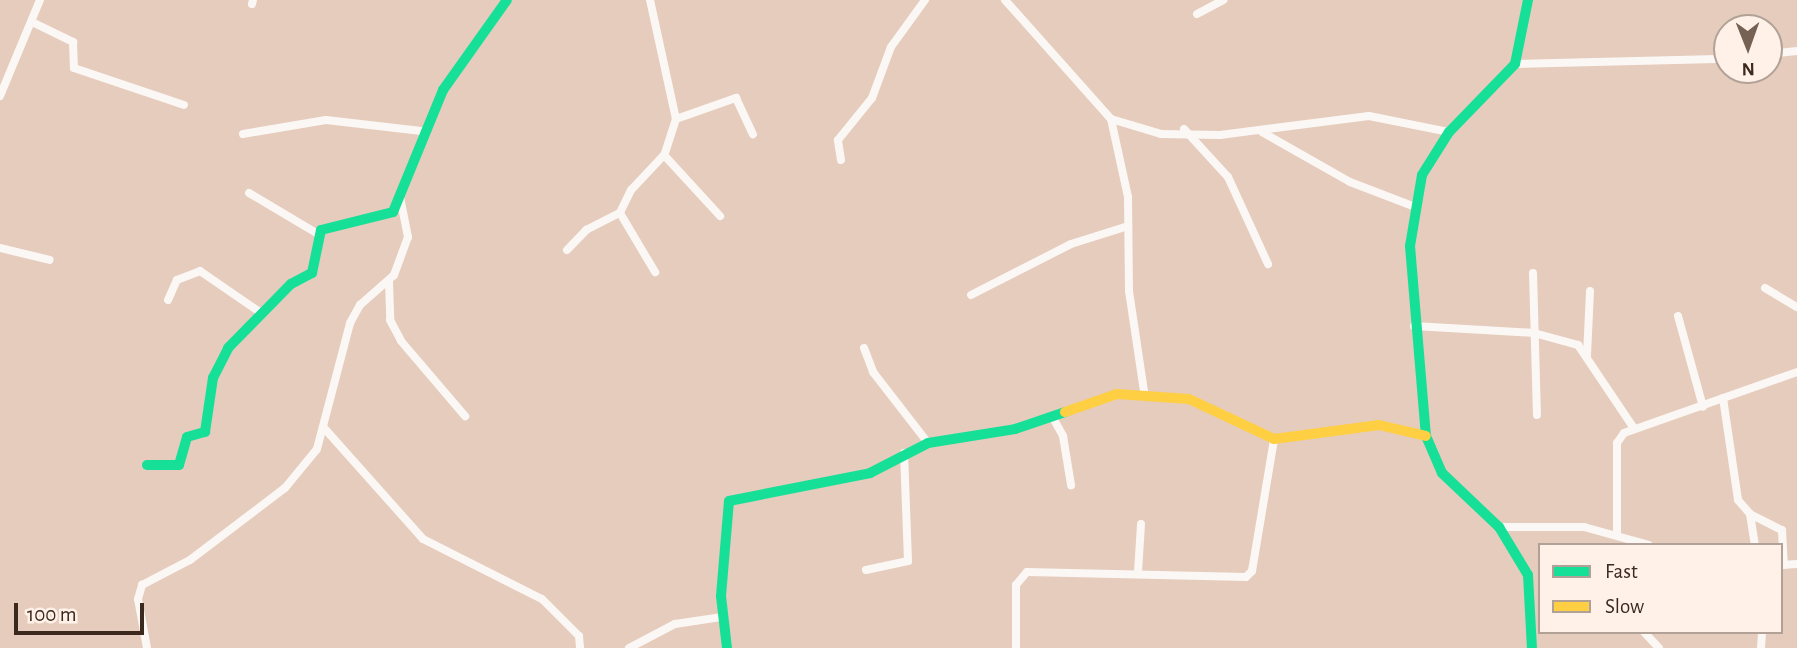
<!DOCTYPE html>
<html>
<head>
<meta charset="utf-8">
<style>
	body { margin:0 }
	#map { position:relative; width:1797px; height:648px; overflow:hidden; background:#e5ccbc; font-family:"Alegreya Sans",sans-serif }
	div>[style] { position:absolute }
	.street>* { height:8px; margin:-4px; padding:0 4px; transform-origin:4px; border-radius:4px; background:#fbf7f5 }
	.fast>* { height:10px; margin:-5px; padding:0 5px; transform-origin:5px; border-radius:5px; background:#16e098 }
	.slow>* { height:10px; margin:-5px; padding:0 5px; transform-origin:5px; border-radius:5px; background:#ffcf43 }
	span { translate:-50% -50%; white-space:nowrap; text-align:center; line-height:1.15; -webkit-text-stroke:5px #fff1e8; paint-order:stroke }
	.legend { position:absolute; left:1538px; top:543px; width:245px; height:91px; box-sizing:border-box; background:#fff1e8; border:2px solid #b1a197; margin:0; padding:9px 12px; list-style:none; font-size:21px; color:#3b291e }
	.legend li { display:flex; align-items:center; gap:14px; height:35px }
	.legend b { width:35px; border:2px solid #b1a197 }
	.north { position:absolute; left:1713px; top:14px; width:70px; height:70px; box-sizing:border-box; background:#fff1e8; border:2px solid #b1a197; border-radius:50%; rotate:179deg; font-size:19px; font-weight:700; line-height:28px; text-align:center; color:#3b291e }
	.north::after { content:''; display:block; margin:auto; width:24px; height:32px; background:#766255; clip-path:polygon(50% 0,100% 100%,50% 72%,0 100%) }
	.scale { position:absolute; left:14px; top:603px; width:130px; height:32px; box-sizing:border-box; border:4px solid #3b291e; border-top:0; padding-left:9px; font-size:21px; line-height:24px; white-space:nowrap; color:#3b291e; -webkit-text-stroke:5px #fff1e8; paint-order:stroke }
</style>
</head>
<body>
<div id="map">
	<div class="street">
		<div style="left:650px;top:0;width:122px;rotate:77.7deg"></div>
		<div style="left:676px;top:119px;width:38px;rotate:108deg"></div>
		<div style="left:664px;top:155px;width:48px;rotate:133.3deg"></div>
		<div style="left:631px;top:190px;width:25px;rotate:116deg"></div>
		<div style="left:620px;top:213px;width:69px;rotate:59.3deg"></div>
		<div style="left:1005px;top:0;width:159px;rotate:48.3deg"></div>
		<div style="left:1111px;top:119px;width:80px;rotate:77.7deg"></div>
		<div style="left:1128px;top:197px;width:94px;rotate:89.4deg"></div>
		<div style="left:1129px;top:291px;width:101px;rotate:81.5deg"></div>
		<div style="left:252px;top:4px;width:4px;rotate:-76deg"></div>
		<div style="left:1197px;top:14px;width:30px;rotate:-28deg"></div>
		<div style="left:32px;top:22px;width:46px;rotate:26deg"></div>
		<div style="left:73px;top:42px;width:26px;rotate:88deg"></div>
		<div style="left:74px;top:68px;width:116px;rotate:18.6deg"></div>
		<div style="left:1769px;top:54px;width:28px;rotate:-6deg"></div>
		<div style="left:1515px;top:64px;width:212px;rotate:-1.4deg"></div>
		<div style="left:0;top:96px;width:104px;rotate:-67.4deg"></div>
		<div style="left:676px;top:119px;width:64px;rotate:-19.3deg"></div>
		<div style="left:736px;top:98px;width:40px;rotate:65deg"></div>
		<div style="left:1111px;top:119px;width:52px;rotate:16.7deg"></div>
		<div style="left:1161px;top:134px;width:59px;rotate:1deg"></div>
		<div style="left:1220px;top:135px;width:150px;rotate:-7.3deg"></div>
		<div style="left:1369px;top:116px;width:82px;rotate:11.3deg"></div>
		<div style="left:1184px;top:129px;width:65px;rotate:47.5deg"></div>
		<div style="left:1228px;top:177px;width:96px;rotate:65.3deg"></div>
		<div style="left:1262px;top:132px;width:101px;rotate:29.6deg"></div>
		<div style="left:1350px;top:182px;width:70px;rotate:21deg"></div>
		<div style="left:243px;top:134px;width:84px;rotate:-9.6deg"></div>
		<div style="left:326px;top:120px;width:96px;rotate:6.6deg"></div>
		<div style="left:664px;top:155px;width:83px;rotate:47.4deg"></div>
		<div style="left:841px;top:160px;width:20px;rotate:-99deg"></div>
		<div style="left:838px;top:140px;width:54px;rotate:-51deg"></div>
		<div style="left:872px;top:98px;width:54px;rotate:-69.6deg"></div>
		<div style="left:891px;top:47px;width:58px;rotate:-54.1deg"></div>
		<div style="left:249px;top:193px;width:80px;rotate:30.7deg"></div>
		<div style="left:0;top:248px;width:51px;rotate:13.5deg"></div>
		<div style="left:567px;top:250px;width:28px;rotate:-46deg"></div>
		<div style="left:586px;top:230px;width:38px;rotate:-27deg"></div>
		<div style="left:1533px;top:273px;width:142px;rotate:88.4deg"></div>
		<div style="left:389px;top:282px;width:38px;rotate:88deg"></div>
		<div style="left:390px;top:320px;width:24px;rotate:62deg"></div>
		<div style="left:401px;top:341px;width:99px;rotate:49.5deg"></div>
		<div style="left:1765px;top:288px;width:37px;rotate:31deg"></div>
		<div style="left:971px;top:295px;width:112px;rotate:-27deg"></div>
		<div style="left:1071px;top:244px;width:60px;rotate:-17.5deg"></div>
		<div style="left:168px;top:300px;width:22px;rotate:-66deg"></div>
		<div style="left:177px;top:280px;width:25px;rotate:-21deg"></div>
		<div style="left:200px;top:271px;width:74px;rotate:34.5deg"></div>
		<div style="left:1678px;top:316px;width:94px;rotate:74.6deg"></div>
		<div style="left:1414px;top:326px;width:120px;rotate:3.3deg"></div>
		<div style="left:1534px;top:333px;width:46px;rotate:15.3deg"></div>
		<div style="left:1578px;top:345px;width:99px;rotate:56.1deg"></div>
		<div style="left:864px;top:348px;width:26px;rotate:69deg"></div>
		<div style="left:873px;top:372px;width:90px;rotate:52.2deg"></div>
		<div style="left:1587px;top:355px;width:64px;rotate:-87.3deg"></div>
		<div style="left:1723px;top:398px;width:103px;rotate:81.6deg"></div>
		<div style="left:1738px;top:500px;width:18px;rotate:49deg"></div>
		<div style="left:1750px;top:514px;width:31px;rotate:81deg"></div>
		<div style="left:1052px;top:416px;width:23px;rotate:61deg"></div>
		<div style="left:1063px;top:436px;width:50px;rotate:80.7deg"></div>
		<div style="left:325px;top:429px;width:147px;rotate:48.3deg"></div>
		<div style="left:423px;top:539px;width:133px;rotate:26.8deg"></div>
		<div style="left:542px;top:599px;width:52px;rotate:45deg"></div>
		<div style="left:579px;top:636px;width:12px;rotate:85deg"></div>
		<div style="left:1750px;top:514px;width:36px;rotate:27deg"></div>
		<div style="left:1782px;top:530px;width:35px;rotate:87deg"></div>
		<div style="left:1499px;top:527px;width:85px"></div>
		<div style="left:1584px;top:527px;width:67px;rotate:15.5deg"></div>
		<div style="left:1617px;top:534px;width:91px;rotate:-90deg"></div>
		<div style="left:1617px;top:443px;width:12px;rotate:-55deg"></div>
		<div style="left:1624px;top:433px;width:183px;rotate:-19.4deg"></div>
		<div style="left:1781px;top:565px;width:16px;rotate:-4deg"></div>
		<div style="left:866px;top:570px;width:43px;rotate:-12.1deg"></div>
		<div style="left:908px;top:561px;width:108px;rotate:-92.1deg"></div>
		<div style="left:1138px;top:572px;width:48px;rotate:-86.4deg"></div>
		<div style="left:1644px;top:632px;width:22px;rotate:47deg"></div>
		<div style="left:147px;top:648px;width:50px;rotate:-100.4deg"></div>
		<div style="left:138px;top:599px;width:15px;rotate:-74deg"></div>
		<div style="left:142px;top:585px;width:54px;rotate:-27.5deg"></div>
		<div style="left:190px;top:560px;width:119px;rotate:-37.2deg"></div>
		<div style="left:285px;top:488px;width:50px;rotate:-50.6deg"></div>
		<div style="left:317px;top:449px;width:130px;rotate:-75.3deg"></div>
		<div style="left:350px;top:323px;width:21px;rotate:-61deg"></div>
		<div style="left:360px;top:305px;width:45px;rotate:-41.4deg"></div>
		<div style="left:394px;top:275px;width:40px;rotate:-69.8deg"></div>
		<div style="left:408px;top:237px;width:41px;rotate:-101.3deg"></div>
		<div style="left:629px;top:648px;width:52px;rotate:-27.6deg"></div>
		<div style="left:675px;top:624px;width:48px;rotate:-8.5deg"></div>
		<div style="left:1016px;top:648px;width:63px;rotate:-90deg"></div>
		<div style="left:1016px;top:585px;width:17px;rotate:-50deg"></div>
		<div style="left:1027px;top:572px;width:219px;rotate:1.3deg"></div>
		<div style="left:1246px;top:577px;width:8px;rotate:-45deg"></div>
		<div style="left:1252px;top:571px;width:134px;rotate:-80.5deg"></div>
		<div style="left:1761px;top:648px;width:16px;rotate:-86deg"></div>
	</div>
	<div class="fast">
		<div style="left:1528px;top:0;width:65px;rotate:101.5deg"></div>
		<div style="left:1515px;top:64px;width:95px;rotate:134.1deg"></div>
		<div style="left:1449px;top:132px;width:51px;rotate:122.1deg"></div>
		<div style="left:1422px;top:175px;width:72px;rotate:99.6deg"></div>
		<div style="left:1410px;top:246px;width:191px;rotate:85.2deg"></div>
		<div style="left:1426px;top:436px;width:40px;rotate:66.6deg"></div>
		<div style="left:1442px;top:473px;width:79px;rotate:43.5deg"></div>
		<div style="left:1499px;top:527px;width:56px;rotate:58.9deg"></div>
		<div style="left:1528px;top:575px;width:73px;rotate:86.9deg"></div>
		<div style="left:147px;top:465px;width:32px"></div>
		<div style="left:179px;top:465px;width:29px;rotate:-74deg"></div>
		<div style="left:187px;top:437px;width:19px;rotate:-16deg"></div>
		<div style="left:205px;top:432px;width:55px;rotate:-81.6deg"></div>
		<div style="left:213px;top:378px;width:34px;rotate:-63deg"></div>
		<div style="left:228px;top:348px;width:90px;rotate:-45.5deg"></div>
		<div style="left:291px;top:284px;width:24px;rotate:-28deg"></div>
		<div style="left:312px;top:273px;width:44px;rotate:-78.2deg"></div>
		<div style="left:321px;top:230px;width:74px;rotate:-14deg"></div>
		<div style="left:393px;top:212px;width:132px;rotate:-67.7deg"></div>
		<div style="left:443px;top:90px;width:110px;rotate:-54.6deg"></div>
		<div style="left:727px;top:648px;width:52px;rotate:-96.6deg"></div>
		<div style="left:721px;top:596px;width:95px;rotate:-85.2deg"></div>
		<div style="left:729px;top:501px;width:144px;rotate:-11.2deg"></div>
		<div style="left:870px;top:473px;width:65px;rotate:-27.3deg"></div>
		<div style="left:928px;top:443px;width:88px;rotate:-9.1deg"></div>
		<div style="left:1015px;top:429px;width:53px;rotate:-18.8deg"></div>
	</div>
	<div class="slow">
		<div style="left:1065px;top:412px;width:55px;rotate:-19.1deg"></div>
		<div style="left:1117px;top:394px;width:72px;rotate:4deg"></div>
		<div style="left:1189px;top:399px;width:94px;rotate:25.2deg"></div>
		<div style="left:1274px;top:439px;width:106px;rotate:-7.6deg"></div>
		<div style="left:1379px;top:425px;width:48px;rotate:13.2deg"></div>
	</div>
	<ul class="legend">
	<li><b style="height:9px;background:#16e098"></b>Fast</li>
	<li><b style="height:9px;background:#ffcf43"></b>Slow</li>
	</ul>
	<div class="north">N</div>
	<div class="scale">100 m</div>
</div>
</body>
</html>
